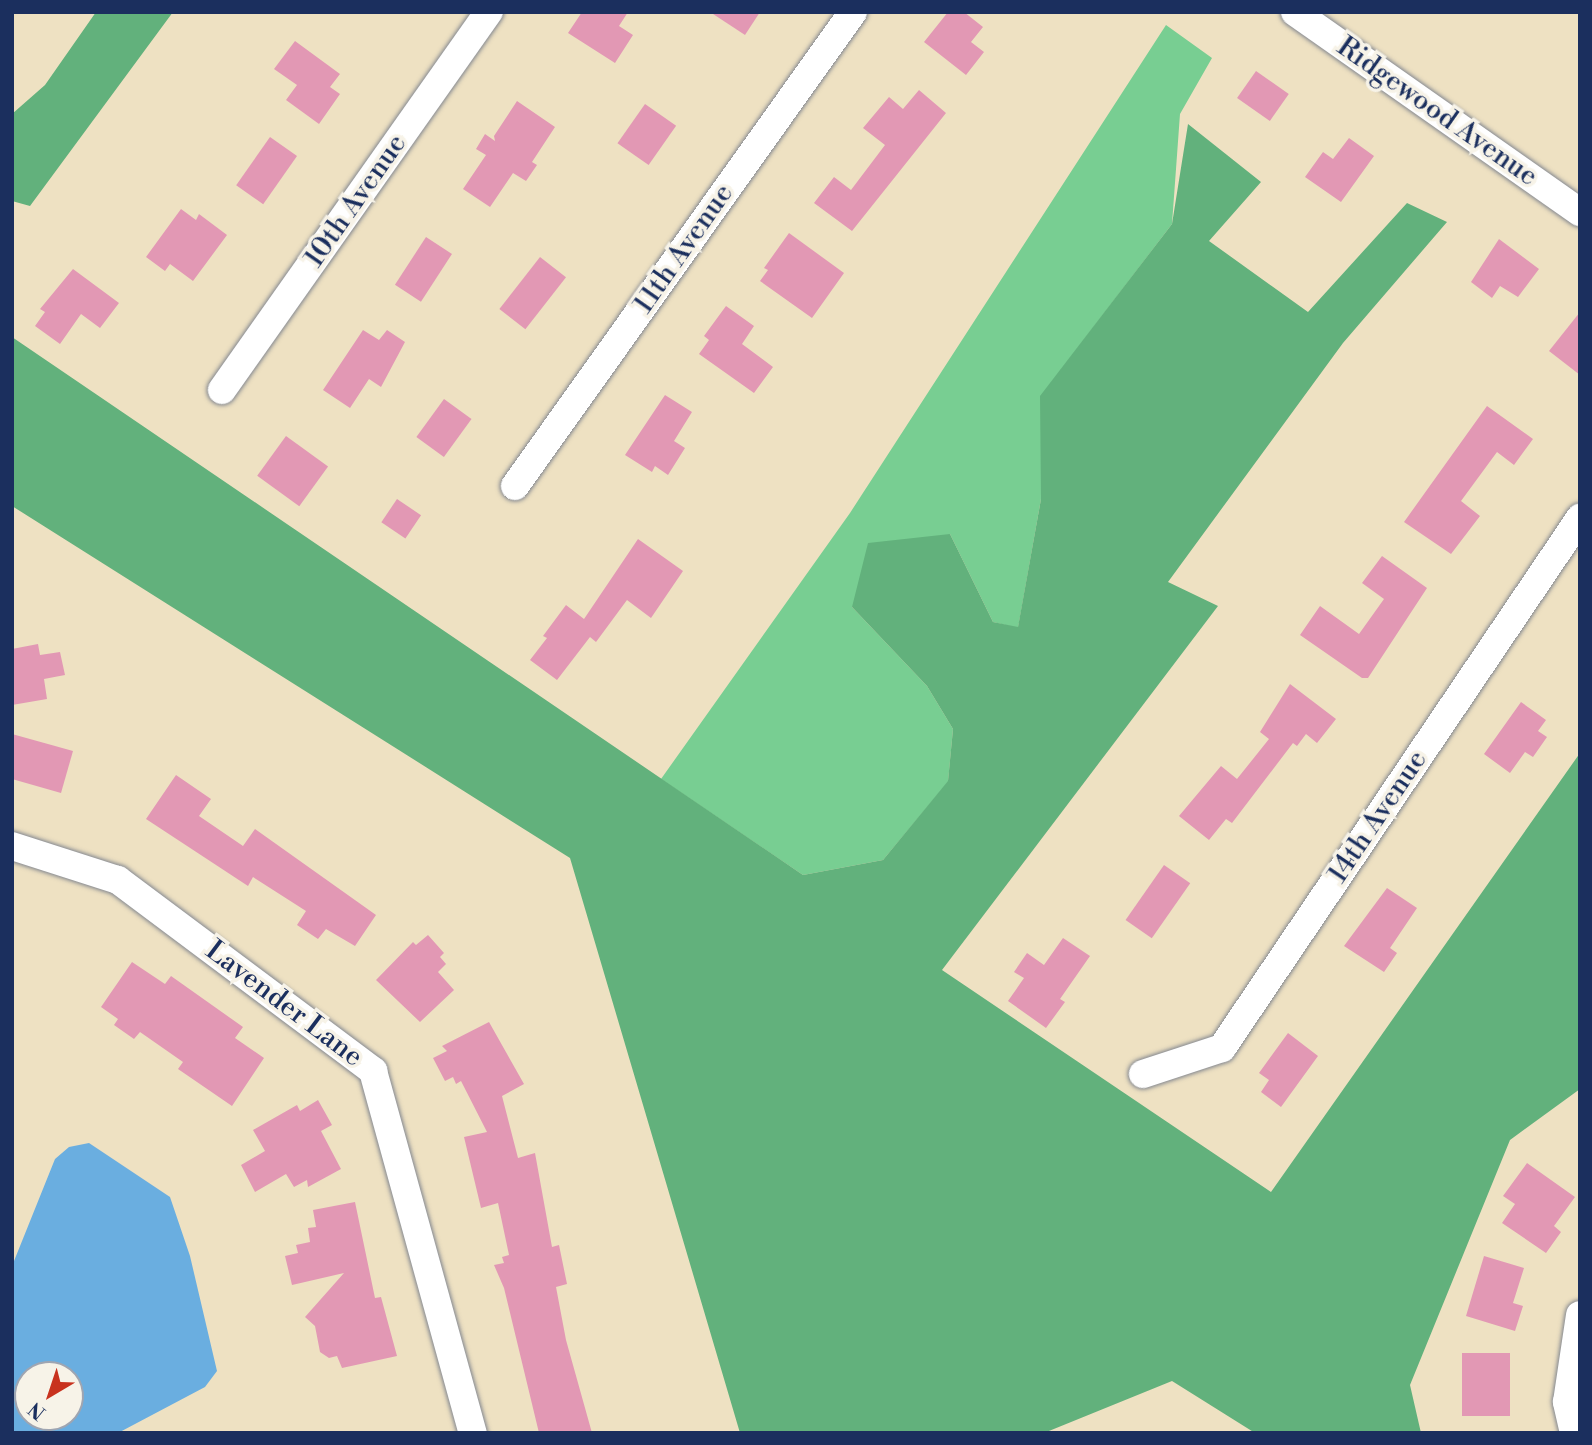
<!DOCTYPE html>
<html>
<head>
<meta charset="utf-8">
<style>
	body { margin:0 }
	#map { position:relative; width:1592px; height:1445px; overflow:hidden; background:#eee1c2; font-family:"Libre Bodoni",serif }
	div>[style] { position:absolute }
	.green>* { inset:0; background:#78ce92 }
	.forest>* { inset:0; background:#62b17c }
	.water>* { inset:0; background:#6aaee0 }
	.building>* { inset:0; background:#e298b4; transform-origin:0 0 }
	.roads { filter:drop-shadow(0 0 2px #848890) drop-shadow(0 0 2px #848890) }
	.minor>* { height:28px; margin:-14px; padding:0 14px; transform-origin:14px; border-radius:14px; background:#fff }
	span { translate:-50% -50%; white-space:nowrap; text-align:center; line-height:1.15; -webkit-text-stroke:7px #f7f3e8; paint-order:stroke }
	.street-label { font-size:28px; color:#1b2f5e }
	.frame { position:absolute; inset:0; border:14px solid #1b2f5e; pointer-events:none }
	.north { position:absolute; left:14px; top:1361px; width:70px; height:70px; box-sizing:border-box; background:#f7f3e8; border:2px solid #9fa5b1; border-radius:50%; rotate:219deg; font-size:19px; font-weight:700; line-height:28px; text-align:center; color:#1b2f5e }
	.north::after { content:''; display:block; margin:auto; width:24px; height:32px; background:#c8321e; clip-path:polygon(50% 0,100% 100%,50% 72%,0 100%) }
</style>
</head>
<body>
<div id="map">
	<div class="green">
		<div style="clip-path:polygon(1166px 25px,1212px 58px,1180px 114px,1172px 224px,1041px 396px,1041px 499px,1018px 628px,993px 622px,950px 534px,852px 607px,927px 686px,953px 729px,948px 782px,883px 860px,803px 875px,661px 779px,850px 513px)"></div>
	</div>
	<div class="forest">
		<div style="clip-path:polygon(96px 12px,173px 12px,30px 206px,12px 201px,12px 114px,45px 85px)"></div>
		<div style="clip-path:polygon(1188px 124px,1261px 182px,1209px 241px,1308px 312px,1407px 203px,1447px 222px,1343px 343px,1168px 582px,1218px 606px,942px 970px,1271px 1192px,1580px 753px,1580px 1089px,1510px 1140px,1410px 1385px,1421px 1433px,1255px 1433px,1172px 1381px,1044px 1433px,740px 1433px,570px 858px,12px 506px,12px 337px,803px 875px,883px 860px,948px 781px,953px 729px,927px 686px,852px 607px,868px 543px,950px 534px,993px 622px,1018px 627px,1041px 499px,1040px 396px,1172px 224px)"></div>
	</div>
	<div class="water">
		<div style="clip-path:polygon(evenodd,89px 1143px,170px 1197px,190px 1256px,217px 1371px,205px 1387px,118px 1433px,12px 1433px,12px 1266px,55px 1159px,69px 1147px,89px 1143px,28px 1375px,70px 1375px,70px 1417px,28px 1417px,28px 1375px)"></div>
	</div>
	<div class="building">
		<div style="clip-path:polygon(582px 12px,628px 12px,619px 26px,633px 35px,615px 63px,568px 33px)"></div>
		<div style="clip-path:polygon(710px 12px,760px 12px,745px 35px)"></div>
		<div style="clip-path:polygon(948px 12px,964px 12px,983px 27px,971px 42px,984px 52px,966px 75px,924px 42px)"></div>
		<div style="clip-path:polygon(295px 41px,340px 74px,330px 87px,340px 94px,319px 124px,286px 100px,297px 85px,274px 69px)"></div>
		<div style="left:1256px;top:71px;width:40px;height:33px;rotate:35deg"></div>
		<div style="clip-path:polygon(919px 90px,946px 113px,852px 231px,814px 203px,834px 177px,851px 190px,885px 145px,863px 128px,889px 97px,903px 109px)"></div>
		<div style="clip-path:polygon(517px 101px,555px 127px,532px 162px,537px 165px,526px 181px,513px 173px,490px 207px,463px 189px,486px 155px,476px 149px,485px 134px,495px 141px,494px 136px)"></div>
		<div style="left:645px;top:104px;width:38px;height:48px;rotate:35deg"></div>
		<div style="left:270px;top:137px;width:33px;height:59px;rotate:35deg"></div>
		<div style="clip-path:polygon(1349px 138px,1374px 156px,1341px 202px,1305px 177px,1323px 152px,1333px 159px)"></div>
		<div style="clip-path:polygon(181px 209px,196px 220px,199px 214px,227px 235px,193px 281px,170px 264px,165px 271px,146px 257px)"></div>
		<div style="clip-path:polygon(789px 233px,844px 273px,812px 318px,760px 281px,768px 270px,764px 268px)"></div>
		<div style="left:426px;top:237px;width:31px;height:57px;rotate:33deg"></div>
		<div style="clip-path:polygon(1499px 239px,1539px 269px,1518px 297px,1500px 286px,1492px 298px,1471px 282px)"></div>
		<div style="left:540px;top:257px;width:33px;height:66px;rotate:38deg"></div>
		<div style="clip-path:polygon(73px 269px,119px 303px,100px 328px,81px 314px,60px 344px,35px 326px,45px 312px,40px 309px)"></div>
		<div style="clip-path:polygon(726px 306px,754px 326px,742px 344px,773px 367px,754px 393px,699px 354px,709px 340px,704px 336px)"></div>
		<div style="clip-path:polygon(1580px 312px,1580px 375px,1549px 351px)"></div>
		<div style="clip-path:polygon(363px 330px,379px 340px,387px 330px,405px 342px,381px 387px,369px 379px,350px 408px,323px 390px)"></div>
		<div style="clip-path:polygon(665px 395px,692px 412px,674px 441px,685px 448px,668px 475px,655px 466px,652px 472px,625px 455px)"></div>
		<div style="left:444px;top:399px;width:34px;height:47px;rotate:36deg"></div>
		<div style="clip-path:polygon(1487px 406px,1533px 439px,1514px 465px,1497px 452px,1461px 501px,1480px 516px,1451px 554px,1404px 522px)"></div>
		<div style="left:286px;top:436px;width:52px;height:49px;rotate:36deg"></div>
		<div style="left:397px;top:499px;width:29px;height:28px;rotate:34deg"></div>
		<div style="clip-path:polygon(638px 539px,683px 571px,651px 618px,627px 600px,596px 642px,590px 637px,557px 680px,530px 660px,547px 638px,543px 636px,566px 605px,584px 619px)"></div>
		<div style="clip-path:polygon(1382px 556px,1427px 588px,1368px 678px,1362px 678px,1300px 635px,1320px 606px,1359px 634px,1384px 599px,1362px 583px)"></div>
		<div style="clip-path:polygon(38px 644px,40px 655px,60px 652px,65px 675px,44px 679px,47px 699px,12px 705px,12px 649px)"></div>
		<div style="clip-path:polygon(1290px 684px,1336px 719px,1317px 743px,1306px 734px,1297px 746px,1293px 743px,1232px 823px,1226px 819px,1209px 840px,1179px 816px,1221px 766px,1237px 779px,1269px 739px,1260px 732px)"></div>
		<div style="clip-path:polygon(1521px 702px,1546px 720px,1538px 731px,1547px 737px,1533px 757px,1525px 752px,1510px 773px,1484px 754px)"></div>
		<div style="clip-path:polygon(12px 734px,73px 751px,61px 793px,12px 779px)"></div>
		<div style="clip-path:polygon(176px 775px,211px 799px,199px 816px,243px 846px,255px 829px,376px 915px,355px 946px,326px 929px,318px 939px,297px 925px,306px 911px,253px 877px,248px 886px,146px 819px)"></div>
		<div style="left:1164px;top:865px;width:32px;height:67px;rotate:35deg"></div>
		<div style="clip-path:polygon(1387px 888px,1417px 908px,1390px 948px,1397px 953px,1384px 972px,1344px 946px)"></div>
		<div style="clip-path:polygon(428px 935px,444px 953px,440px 957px,446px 964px,438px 972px,454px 990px,420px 1022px,376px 980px,413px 942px,416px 945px)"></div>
		<div style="clip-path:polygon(1063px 938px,1090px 956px,1060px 999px,1065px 1002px,1046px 1028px,1008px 1001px,1024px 978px,1014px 972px,1027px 953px,1044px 965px)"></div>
		<div style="clip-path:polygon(132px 962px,165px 984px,171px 976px,243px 1027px,235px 1038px,264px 1058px,232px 1106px,178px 1069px,183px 1062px,140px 1032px,134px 1039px,114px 1025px,118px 1019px,101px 1007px)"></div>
		<div style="clip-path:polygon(489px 1022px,524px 1084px,502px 1096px,518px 1158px,535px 1153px,552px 1247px,559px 1245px,567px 1284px,556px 1287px,566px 1340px,592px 1433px,539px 1433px,504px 1288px,494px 1265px,504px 1263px,502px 1257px,509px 1255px,498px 1203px,481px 1208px,464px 1137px,487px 1132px,461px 1081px,456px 1084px,453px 1077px,445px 1081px,433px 1058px,447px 1051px,442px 1046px)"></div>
		<div style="clip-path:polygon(1288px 1033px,1318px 1056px,1281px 1107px,1261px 1092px,1269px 1080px,1259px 1073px)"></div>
		<div style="clip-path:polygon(318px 1100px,332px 1125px,321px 1131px,341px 1169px,308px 1187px,307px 1180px,294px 1187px,286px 1174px,255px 1192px,241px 1165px,265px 1151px,253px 1130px,297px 1105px,300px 1111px)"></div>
		<div style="clip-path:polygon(1527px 1163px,1575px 1197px,1554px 1226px,1561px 1232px,1546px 1253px,1502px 1223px,1515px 1204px,1503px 1196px)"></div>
		<div style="clip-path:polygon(355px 1202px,375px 1298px,381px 1297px,397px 1356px,342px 1368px,337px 1356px,329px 1358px,320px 1352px,315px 1326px,305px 1317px,344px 1273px,292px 1285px,285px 1256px,298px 1253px,296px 1245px,310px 1242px,308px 1228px,316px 1227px,313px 1210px)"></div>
		<div style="clip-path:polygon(1484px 1256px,1524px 1268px,1513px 1303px,1523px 1306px,1515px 1331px,1466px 1316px)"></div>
		<div style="left:1462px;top:1353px;width:48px;height:63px"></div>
	</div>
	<div class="roads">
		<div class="minor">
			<div style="left:1295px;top:12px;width:348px;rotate:35.1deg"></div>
			<div style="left:222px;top:390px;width:463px;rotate:-54.8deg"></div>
			<div style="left:515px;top:486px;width:582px;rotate:-54.51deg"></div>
			<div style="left:12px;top:846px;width:111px;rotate:17.8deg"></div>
			<div style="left:118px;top:880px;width:319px;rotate:36.8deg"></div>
			<div style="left:373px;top:1071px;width:376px;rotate:74.6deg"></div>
			<div style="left:1143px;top:1074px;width:83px;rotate:-18.2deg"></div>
			<div style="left:1222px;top:1048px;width:640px;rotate:-55.96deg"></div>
			<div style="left:1574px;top:1433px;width:32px;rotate:-103deg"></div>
			<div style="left:1567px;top:1402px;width:88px;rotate:-81.5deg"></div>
		</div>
	</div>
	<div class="street-label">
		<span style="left:1437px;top:112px;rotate:35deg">Ridgewood Avenue</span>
		<span style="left:356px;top:201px;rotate:-55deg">10th Avenue</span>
		<span style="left:684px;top:249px;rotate:-55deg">11th Avenue</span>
		<span style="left:1378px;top:817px;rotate:-56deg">14th Avenue</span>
		<span style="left:284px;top:1004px;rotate:37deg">Lavender Lane</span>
	</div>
	<div class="frame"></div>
	<div class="north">N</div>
</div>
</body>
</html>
